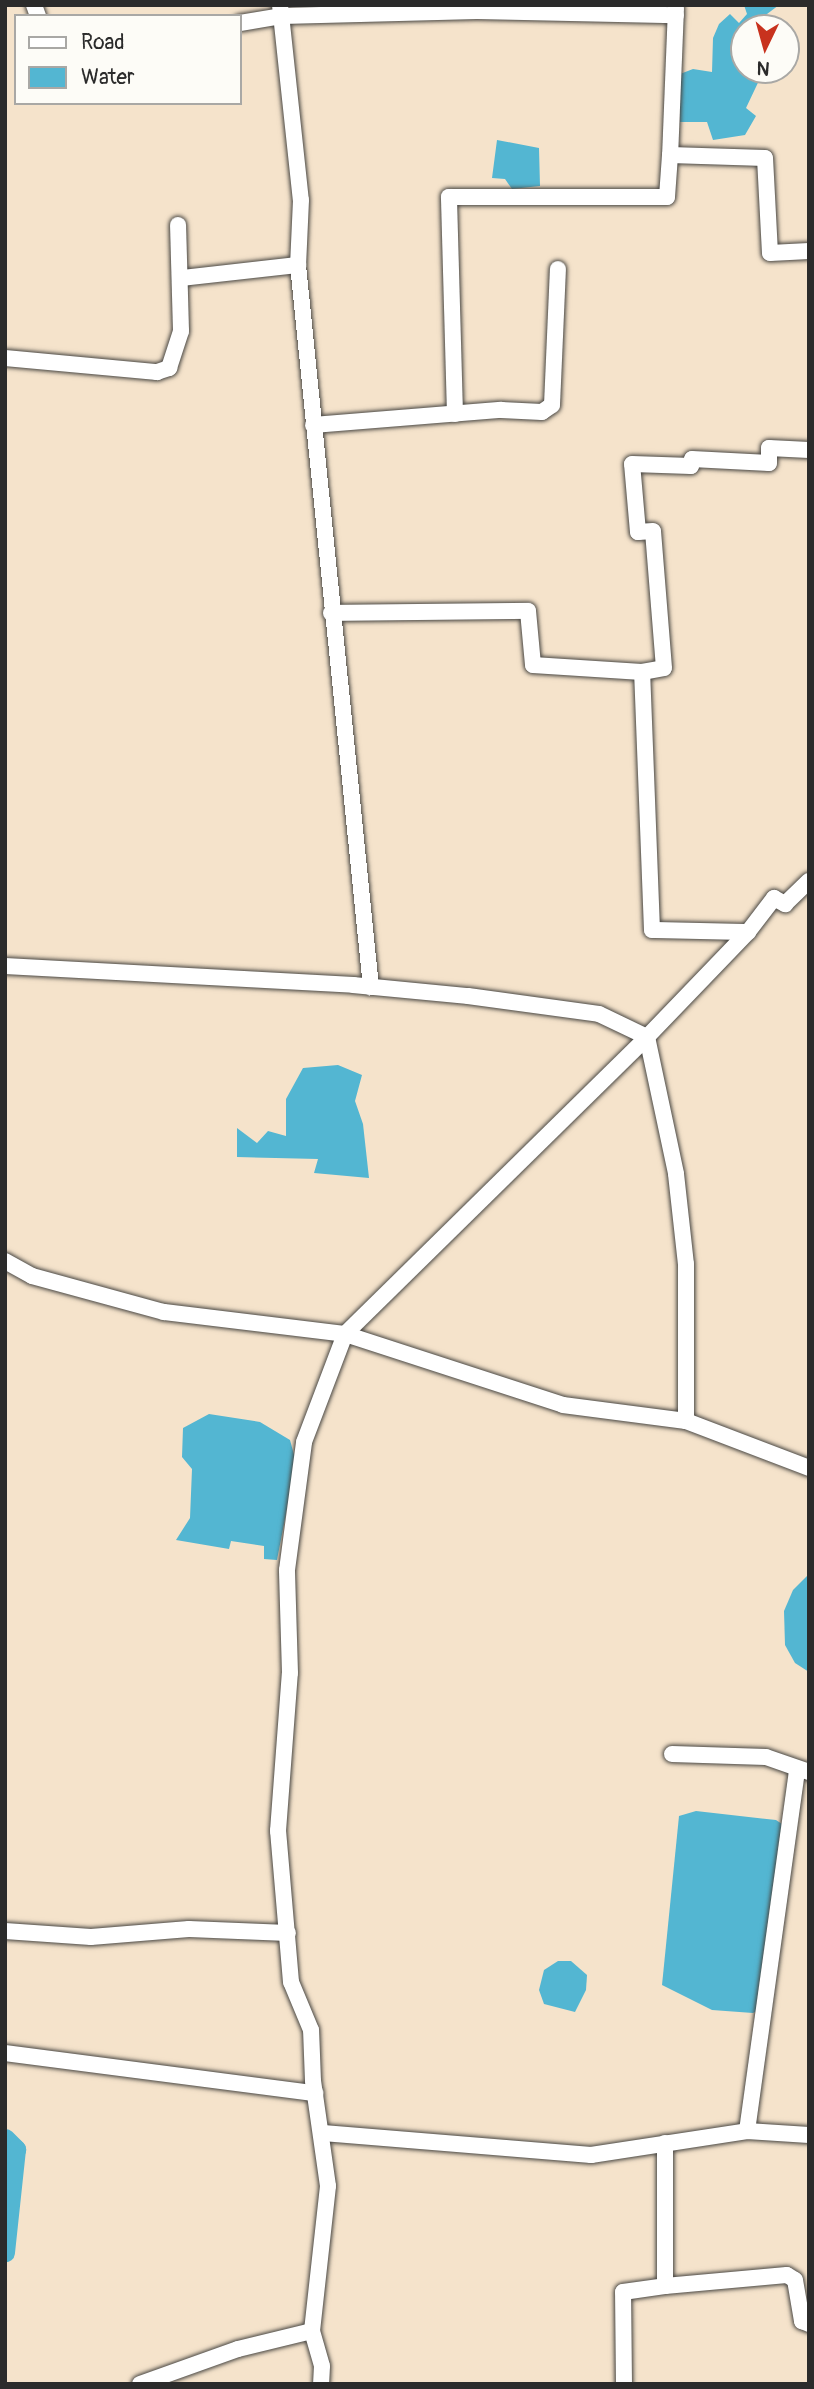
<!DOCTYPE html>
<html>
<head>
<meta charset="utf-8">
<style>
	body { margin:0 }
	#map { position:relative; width:814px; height:2389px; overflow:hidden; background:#f5e3cb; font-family:Pangolin,sans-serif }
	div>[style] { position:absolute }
	.water>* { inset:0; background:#53b6d2 }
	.canal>* { height:19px; margin:-9.5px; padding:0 9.5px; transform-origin:9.5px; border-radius:9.5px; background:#53b6d2 }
	.roads { filter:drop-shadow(0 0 2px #494743) drop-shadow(0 0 2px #494743) }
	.minor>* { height:16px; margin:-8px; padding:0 8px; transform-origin:8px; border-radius:8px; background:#fff }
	span { translate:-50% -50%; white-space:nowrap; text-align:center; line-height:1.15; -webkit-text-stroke:6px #fdfcf7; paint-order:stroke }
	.frame { position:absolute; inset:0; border:7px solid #2b2b2b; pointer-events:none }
	.legend { position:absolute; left:14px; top:14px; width:228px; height:91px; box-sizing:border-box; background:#fdfcf7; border:2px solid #a9a8a5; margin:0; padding:9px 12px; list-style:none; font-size:21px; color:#2b2b2b }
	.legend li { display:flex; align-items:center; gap:14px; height:35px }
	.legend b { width:35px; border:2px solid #a9a8a5 }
	.north { position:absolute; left:730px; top:14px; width:70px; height:70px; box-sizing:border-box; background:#fdfcf7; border:2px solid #a9a8a5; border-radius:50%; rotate:185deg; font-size:19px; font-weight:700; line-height:28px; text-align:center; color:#2b2b2b }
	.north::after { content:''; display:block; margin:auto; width:24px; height:32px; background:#c8321e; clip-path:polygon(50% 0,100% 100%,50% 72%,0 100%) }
</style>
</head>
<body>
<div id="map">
	<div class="water">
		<div style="clip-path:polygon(744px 5px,779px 5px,763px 17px,757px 28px,744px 28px,744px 70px,764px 70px,746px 108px,756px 116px,745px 135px,713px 140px,707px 122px,680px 122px,680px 74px,693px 69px,712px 72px,713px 38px,719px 24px,730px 14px,739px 23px,747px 14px)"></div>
		<div style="clip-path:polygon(497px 140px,539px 148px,540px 186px,512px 189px,505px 179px,492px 178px)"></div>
		<div style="clip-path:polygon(338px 1065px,362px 1075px,355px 1101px,363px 1124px,369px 1178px,314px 1173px,318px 1159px,237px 1157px,237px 1128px,257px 1143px,268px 1131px,286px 1136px,286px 1099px,303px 1068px)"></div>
		<div style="clip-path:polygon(209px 1414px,260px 1422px,290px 1440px,296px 1462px,277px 1560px,264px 1559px,264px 1546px,231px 1541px,229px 1549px,176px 1540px,190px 1518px,192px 1469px,182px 1457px,183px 1428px)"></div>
		<div style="clip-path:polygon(809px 1574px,809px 1672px,795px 1663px,785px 1645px,784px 1611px,793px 1590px)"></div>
		<div style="clip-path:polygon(696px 1811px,776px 1820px,782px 1824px,757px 2011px,753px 2013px,712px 2010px,662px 1985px,679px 1816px)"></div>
		<div style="clip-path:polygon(558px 1961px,571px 1961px,587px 1975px,586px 1990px,575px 2012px,544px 2004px,539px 1990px,544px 1970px)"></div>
	</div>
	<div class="canal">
		<div style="left:5px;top:2138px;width:16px;rotate:45deg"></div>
		<div style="left:16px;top:2149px;width:104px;rotate:96.1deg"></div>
	</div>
	<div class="roads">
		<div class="minor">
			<div style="left:34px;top:5px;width:12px;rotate:70deg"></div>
			<div style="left:280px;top:5px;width:196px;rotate:83.9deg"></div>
			<div style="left:301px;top:200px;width:65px;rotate:92.6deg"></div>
			<div style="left:298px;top:265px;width:726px;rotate:84.23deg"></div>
			<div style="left:676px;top:8px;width:147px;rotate:92.3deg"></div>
			<div style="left:670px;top:155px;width:95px;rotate:1.8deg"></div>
			<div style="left:765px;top:158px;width:95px;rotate:87deg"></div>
			<div style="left:770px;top:253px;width:39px;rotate:-3deg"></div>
			<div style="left:240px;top:23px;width:43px;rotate:-9.5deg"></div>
			<div style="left:282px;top:16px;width:195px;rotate:-1.5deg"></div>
			<div style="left:477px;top:11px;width:199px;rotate:1.2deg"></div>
			<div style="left:182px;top:278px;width:117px;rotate:-6.4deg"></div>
			<div style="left:5px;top:358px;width:153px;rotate:5.3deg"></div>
			<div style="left:157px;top:372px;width:13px;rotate:-18deg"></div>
			<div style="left:169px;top:368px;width:39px;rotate:-72deg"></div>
			<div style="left:181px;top:331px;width:106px;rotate:-91.6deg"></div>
			<div style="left:455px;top:414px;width:217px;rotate:-91.6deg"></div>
			<div style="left:449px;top:197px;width:218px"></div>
			<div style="left:667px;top:197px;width:42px;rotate:-85.9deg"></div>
			<div style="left:313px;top:425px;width:189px;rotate:-4.6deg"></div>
			<div style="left:501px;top:410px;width:41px;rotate:2.8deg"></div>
			<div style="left:542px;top:412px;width:12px;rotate:-35deg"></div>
			<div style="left:552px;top:405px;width:136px;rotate:-87.5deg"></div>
			<div style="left:331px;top:613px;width:197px;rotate:-0.6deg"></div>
			<div style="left:528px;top:611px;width:54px;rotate:84.7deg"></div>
			<div style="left:533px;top:665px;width:109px;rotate:3.7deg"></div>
			<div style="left:748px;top:932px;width:96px;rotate:-178.8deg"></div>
			<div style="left:652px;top:930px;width:258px;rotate:-92.2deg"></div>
			<div style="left:642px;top:672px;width:22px;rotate:-10deg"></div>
			<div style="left:664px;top:668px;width:137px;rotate:-94.6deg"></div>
			<div style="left:653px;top:531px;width:15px;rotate:176deg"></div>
			<div style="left:638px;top:532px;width:68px;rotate:-95deg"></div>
			<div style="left:632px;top:464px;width:59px;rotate:1.9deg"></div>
			<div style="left:691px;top:466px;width:7px;rotate:-82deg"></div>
			<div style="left:692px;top:459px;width:77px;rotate:3deg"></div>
			<div style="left:769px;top:463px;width:15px;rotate:-90deg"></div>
			<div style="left:769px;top:448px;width:40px;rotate:2.9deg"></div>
			<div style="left:5px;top:966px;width:349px;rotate:3.1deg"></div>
			<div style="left:353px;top:985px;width:116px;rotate:5.5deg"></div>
			<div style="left:468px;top:996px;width:132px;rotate:7.8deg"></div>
			<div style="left:599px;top:1014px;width:53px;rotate:25.6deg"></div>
			<div style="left:647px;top:1037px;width:140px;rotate:78deg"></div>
			<div style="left:676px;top:1174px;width:91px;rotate:83.7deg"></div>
			<div style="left:686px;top:1264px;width:157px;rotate:90deg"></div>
			<div style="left:5px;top:1261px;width:31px;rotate:29deg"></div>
			<div style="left:32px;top:1276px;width:137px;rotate:15.3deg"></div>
			<div style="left:164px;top:1312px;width:182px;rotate:6.9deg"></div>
			<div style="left:345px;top:1334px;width:424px;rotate:-44.5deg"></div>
			<div style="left:647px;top:1037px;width:146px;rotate:-46.1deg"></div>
			<div style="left:748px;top:932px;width:43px;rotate:-52.6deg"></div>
			<div style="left:774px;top:898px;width:13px;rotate:29deg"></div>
			<div style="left:785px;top:904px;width:33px;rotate:-44deg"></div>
			<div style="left:672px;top:1754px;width:94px;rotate:1.8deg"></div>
			<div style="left:766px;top:1757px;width:46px;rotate:19.2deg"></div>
			<div style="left:5px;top:1931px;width:86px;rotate:4deg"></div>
			<div style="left:91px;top:1937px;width:98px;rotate:-4.7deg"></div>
			<div style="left:189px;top:1929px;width:99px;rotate:2.3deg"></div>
			<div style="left:5px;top:2053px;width:313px;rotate:7.4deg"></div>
			<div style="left:747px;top:2131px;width:364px;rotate:-82.1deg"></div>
			<div style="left:323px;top:2133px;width:269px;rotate:4.7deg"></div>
			<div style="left:591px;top:2155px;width:158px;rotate:-8.7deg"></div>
			<div style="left:747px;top:2131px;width:62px;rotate:3.7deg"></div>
			<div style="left:665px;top:2286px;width:122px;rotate:-5.2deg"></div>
			<div style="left:787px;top:2275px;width:9px;rotate:32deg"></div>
			<div style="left:795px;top:2280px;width:42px;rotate:80.3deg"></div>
			<div style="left:802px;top:2321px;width:8px;rotate:23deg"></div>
			<div style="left:312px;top:2331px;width:36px;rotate:74deg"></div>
			<div style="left:322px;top:2366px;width:18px;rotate:93deg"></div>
			<div style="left:140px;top:2384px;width:104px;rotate:-19.7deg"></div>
			<div style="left:238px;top:2349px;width:76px;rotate:-13.7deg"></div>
			<div style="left:312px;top:2331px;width:146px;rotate:-83.7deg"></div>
			<div style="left:328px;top:2186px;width:106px;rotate:-98.1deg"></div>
			<div style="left:313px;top:2081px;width:51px;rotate:-92.2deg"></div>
			<div style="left:311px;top:2030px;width:52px;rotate:-112.6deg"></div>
			<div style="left:291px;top:1982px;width:152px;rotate:-94.9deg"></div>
			<div style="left:278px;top:1831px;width:158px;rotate:-85.7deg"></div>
			<div style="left:290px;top:1673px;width:103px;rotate:-91.7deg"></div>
			<div style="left:287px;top:1570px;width:129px;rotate:-82.4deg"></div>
			<div style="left:304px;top:1442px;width:116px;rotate:-69.2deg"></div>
			<div style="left:345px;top:1334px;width:229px;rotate:18deg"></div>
			<div style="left:563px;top:1405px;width:124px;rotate:7.4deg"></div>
			<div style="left:686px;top:1421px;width:132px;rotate:20.9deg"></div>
			<div style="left:624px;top:2384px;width:92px;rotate:-90.6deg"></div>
			<div style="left:623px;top:2292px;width:42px;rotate:-8.1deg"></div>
			<div style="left:665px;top:2286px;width:143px;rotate:-90deg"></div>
		</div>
	</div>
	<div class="frame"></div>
	<ul class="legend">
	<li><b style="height:9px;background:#fff"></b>Road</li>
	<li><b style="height:19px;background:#53b6d2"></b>Water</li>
	</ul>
	<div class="north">N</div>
</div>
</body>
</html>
